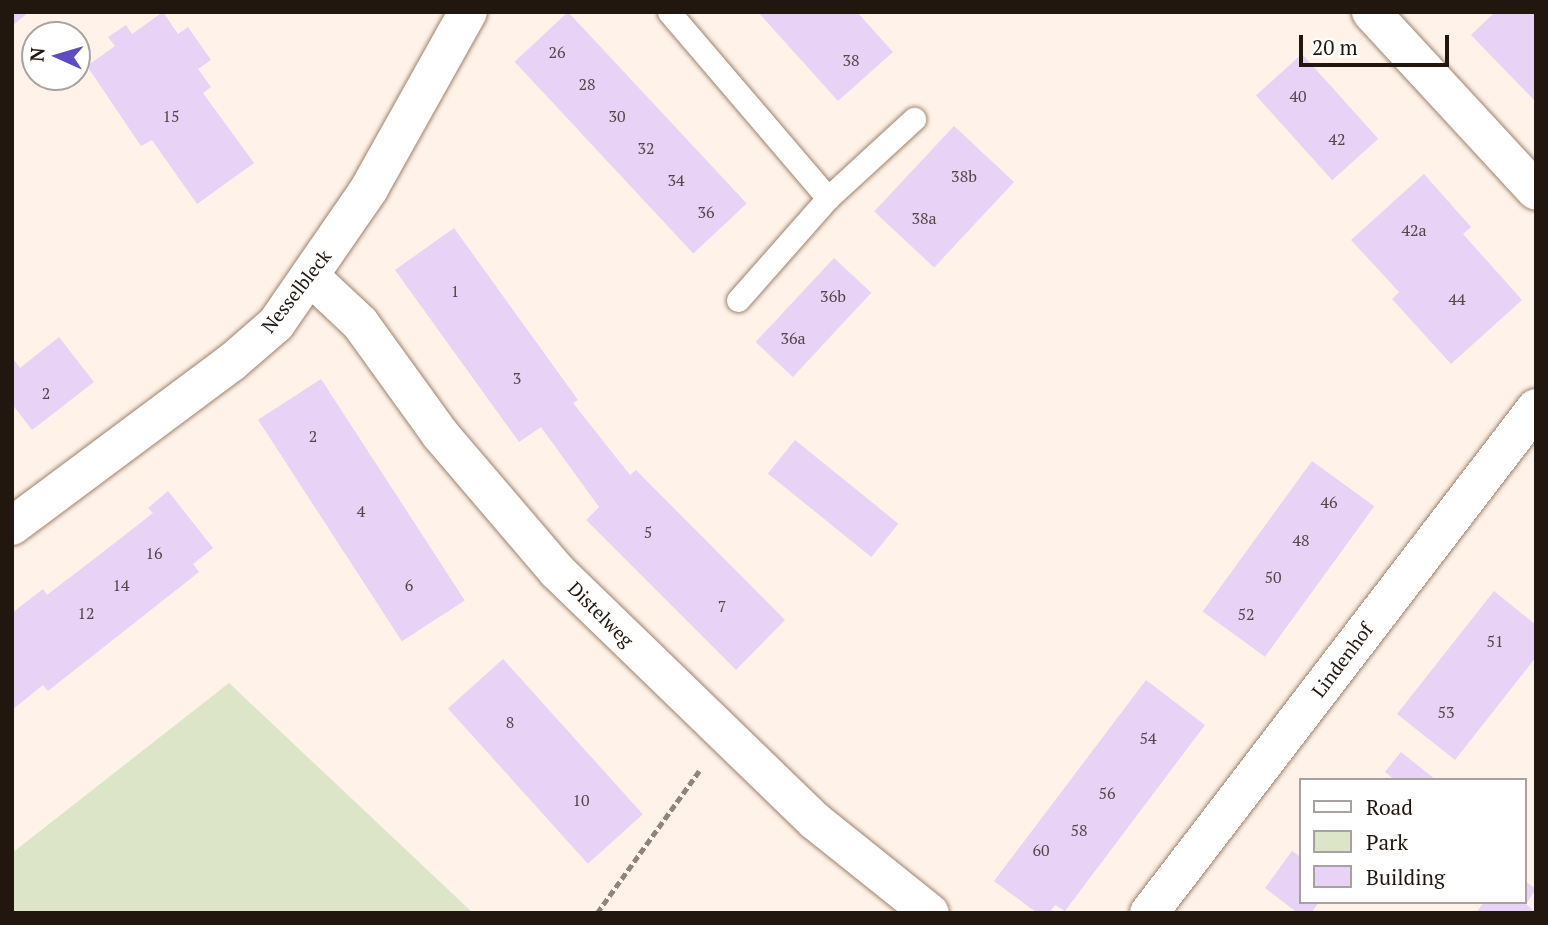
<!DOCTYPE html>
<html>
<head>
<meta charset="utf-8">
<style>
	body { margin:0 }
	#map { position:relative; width:1548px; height:925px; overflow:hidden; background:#fff2e8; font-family:"PT Serif",serif }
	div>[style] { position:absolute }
	.green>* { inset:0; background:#dce5c7 }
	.building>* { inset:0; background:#e8d2f5; transform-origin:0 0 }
	.path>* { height:4.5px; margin-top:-2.25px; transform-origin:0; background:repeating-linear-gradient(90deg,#90847b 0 7px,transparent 0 10.5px) }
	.roads { filter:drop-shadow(0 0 2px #9e826b) drop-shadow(0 0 2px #9e826b) }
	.service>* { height:23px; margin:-11.5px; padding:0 11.5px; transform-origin:11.5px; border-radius:11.5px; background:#fff }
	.minor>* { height:38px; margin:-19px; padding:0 19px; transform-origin:19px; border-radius:19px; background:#fff }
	span { translate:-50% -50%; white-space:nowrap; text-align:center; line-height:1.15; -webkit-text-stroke:5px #fff; paint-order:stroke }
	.number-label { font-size:16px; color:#544648 }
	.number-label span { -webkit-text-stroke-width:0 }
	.street-label { font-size:19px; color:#22170e }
	.frame { position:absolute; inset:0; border:14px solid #22170e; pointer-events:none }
	.legend { position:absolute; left:1299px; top:778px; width:228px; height:126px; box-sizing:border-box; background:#fff; border:2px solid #a7a29f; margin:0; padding:9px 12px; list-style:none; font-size:21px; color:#22170e }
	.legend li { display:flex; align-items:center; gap:14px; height:35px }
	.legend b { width:35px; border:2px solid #a7a29f }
	.north { position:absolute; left:21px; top:21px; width:70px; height:70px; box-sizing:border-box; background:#fff; border:2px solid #a7a29f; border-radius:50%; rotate:274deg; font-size:19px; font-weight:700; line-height:28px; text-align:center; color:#22170e }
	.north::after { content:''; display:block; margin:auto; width:24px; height:32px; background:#5f4bc3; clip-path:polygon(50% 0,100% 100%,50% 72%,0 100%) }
	.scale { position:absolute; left:1299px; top:35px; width:150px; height:32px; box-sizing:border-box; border:4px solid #22170e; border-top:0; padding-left:9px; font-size:21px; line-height:24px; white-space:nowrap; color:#22170e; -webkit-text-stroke:5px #fff; paint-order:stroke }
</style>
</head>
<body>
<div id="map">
	<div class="green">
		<div style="clip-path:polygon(229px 683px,473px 913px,12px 913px,12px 853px)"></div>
	</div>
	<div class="building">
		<div style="clip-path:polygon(12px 12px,29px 12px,12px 26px)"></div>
		<div style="clip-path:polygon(163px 12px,178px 34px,188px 27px,211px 60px,198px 69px,211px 87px,203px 93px,254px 163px,197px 204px,152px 140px,141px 146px,87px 66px,115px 46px,108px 37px,126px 25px,132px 34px)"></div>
		<div style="left:568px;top:12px;width:262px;height:73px;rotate:47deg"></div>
		<div style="clip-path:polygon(758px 12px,857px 12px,893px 52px,838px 101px)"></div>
		<div style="clip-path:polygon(1495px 12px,1536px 12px,1536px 102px,1471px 35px)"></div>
		<div style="left:1302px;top:54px;width:114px;height:62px;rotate:48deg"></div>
		<div style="left:954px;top:126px;width:82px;height:117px;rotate:43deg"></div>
		<div style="clip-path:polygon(1424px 174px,1471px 227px,1463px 234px,1522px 300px,1451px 364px,1392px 299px,1399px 292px,1351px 240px)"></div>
		<div style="clip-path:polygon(454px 228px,578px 400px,573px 403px,630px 475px,636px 470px,785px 620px,736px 670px,586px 520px,599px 507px,541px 427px,519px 442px,395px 270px)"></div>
		<div style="left:834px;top:258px;width:51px;height:115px;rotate:43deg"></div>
		<div style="clip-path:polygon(59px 337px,94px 382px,32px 430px,12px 404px,12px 357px,20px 368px)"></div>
		<div style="left:321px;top:379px;width:264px;height:75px;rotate:57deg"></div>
		<div style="left:795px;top:440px;width:133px;height:43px;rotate:39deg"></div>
		<div style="left:1312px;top:461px;width:77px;height:186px;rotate:36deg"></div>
		<div style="clip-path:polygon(168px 491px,213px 548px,193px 564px,199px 572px,48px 691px,43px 685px,12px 710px,12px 613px,43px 589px,47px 595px,116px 542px,153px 513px,148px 508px)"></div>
		<div style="clip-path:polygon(1494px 591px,1536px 625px,1536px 657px,1455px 760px,1397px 714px)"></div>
		<div style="left:503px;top:659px;width:209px;height:74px;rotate:48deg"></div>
		<div style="clip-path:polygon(1146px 680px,1205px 725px,1065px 911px,1055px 905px,1049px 913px,1037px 913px,994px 881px)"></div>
		<div style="clip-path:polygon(1401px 752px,1436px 780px,1395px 780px,1385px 772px)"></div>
		<div style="clip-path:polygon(1292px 851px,1301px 857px,1301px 902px,1319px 902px,1311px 913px,1298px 913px,1265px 888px)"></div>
		<div style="clip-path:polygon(1525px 881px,1536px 889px,1526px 904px,1536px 913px,1476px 913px,1484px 902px,1525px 902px)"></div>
	</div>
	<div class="path">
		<div style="left:597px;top:913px;width:175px;rotate:-54.3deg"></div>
	</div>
	<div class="roads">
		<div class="service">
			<div style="left:669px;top:12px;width:245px;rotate:49.5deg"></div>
			<div style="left:828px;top:198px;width:136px;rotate:131.4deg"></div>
			<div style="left:828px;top:198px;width:117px;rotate:-42.6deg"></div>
		</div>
		<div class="minor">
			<div style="left:1371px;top:12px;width:243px;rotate:47.3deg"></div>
			<div style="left:311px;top:277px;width:67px;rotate:43.2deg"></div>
			<div style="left:360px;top:323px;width:137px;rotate:54.2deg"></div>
			<div style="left:440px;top:434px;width:180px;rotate:49.5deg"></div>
			<div style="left:557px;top:571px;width:359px;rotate:44.1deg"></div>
			<div style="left:815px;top:821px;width:147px;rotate:38.7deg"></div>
			<div style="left:12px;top:526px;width:273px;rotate:-36.7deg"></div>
			<div style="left:231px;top:363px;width:60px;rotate:-40.9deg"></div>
			<div style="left:276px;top:324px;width:164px;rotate:-55.4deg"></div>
			<div style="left:369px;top:189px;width:203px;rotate:-60.8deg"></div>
			<div style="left:1149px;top:913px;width:636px;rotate:-52.54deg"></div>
		</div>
	</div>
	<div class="number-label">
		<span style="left:557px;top:52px">26</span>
		<span style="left:851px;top:60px">38</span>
		<span style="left:587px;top:84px">28</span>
		<span style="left:1298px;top:96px">40</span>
		<span style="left:171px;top:116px">15</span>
		<span style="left:617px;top:116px">30</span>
		<span style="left:1337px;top:139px">42</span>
		<span style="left:646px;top:148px">32</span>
		<span style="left:964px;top:176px">38b</span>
		<span style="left:676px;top:180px">34</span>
		<span style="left:706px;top:212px">36</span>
		<span style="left:924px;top:218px">38a</span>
		<span style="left:1414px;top:230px">42a</span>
		<span style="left:455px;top:291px">1</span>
		<span style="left:833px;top:296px">36b</span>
		<span style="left:1457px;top:299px">44</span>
		<span style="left:793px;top:338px">36a</span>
		<span style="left:517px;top:378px">3</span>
		<span style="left:46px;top:393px">2</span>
		<span style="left:313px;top:436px">2</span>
		<span style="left:1329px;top:502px">46</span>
		<span style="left:361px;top:511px">4</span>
		<span style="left:648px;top:532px">5</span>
		<span style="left:1301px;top:540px">48</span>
		<span style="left:154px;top:553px">16</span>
		<span style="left:1273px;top:577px">50</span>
		<span style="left:121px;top:585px">14</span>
		<span style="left:409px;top:585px">6</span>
		<span style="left:722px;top:606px">7</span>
		<span style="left:86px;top:613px">12</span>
		<span style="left:1246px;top:614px">52</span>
		<span style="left:1495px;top:641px">51</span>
		<span style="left:1446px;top:712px">53</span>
		<span style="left:510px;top:722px">8</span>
		<span style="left:1148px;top:738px">54</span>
		<span style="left:1107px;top:793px">56</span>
		<span style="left:581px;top:800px">10</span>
		<span style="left:1079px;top:830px">58</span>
		<span style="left:1041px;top:850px">60</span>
	</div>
	<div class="street-label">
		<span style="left:296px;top:291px;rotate:-52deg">Nesselbleck</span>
		<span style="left:601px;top:614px;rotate:45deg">Distelweg</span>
		<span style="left:1342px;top:660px;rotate:-53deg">Lindenhof</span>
	</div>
	<div class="frame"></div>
	<ul class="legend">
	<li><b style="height:9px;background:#fff"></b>Road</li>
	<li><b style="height:19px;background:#dce5c7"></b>Park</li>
	<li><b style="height:19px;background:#e8d2f5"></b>Building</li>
	</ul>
	<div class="north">N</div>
	<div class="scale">20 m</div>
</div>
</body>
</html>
